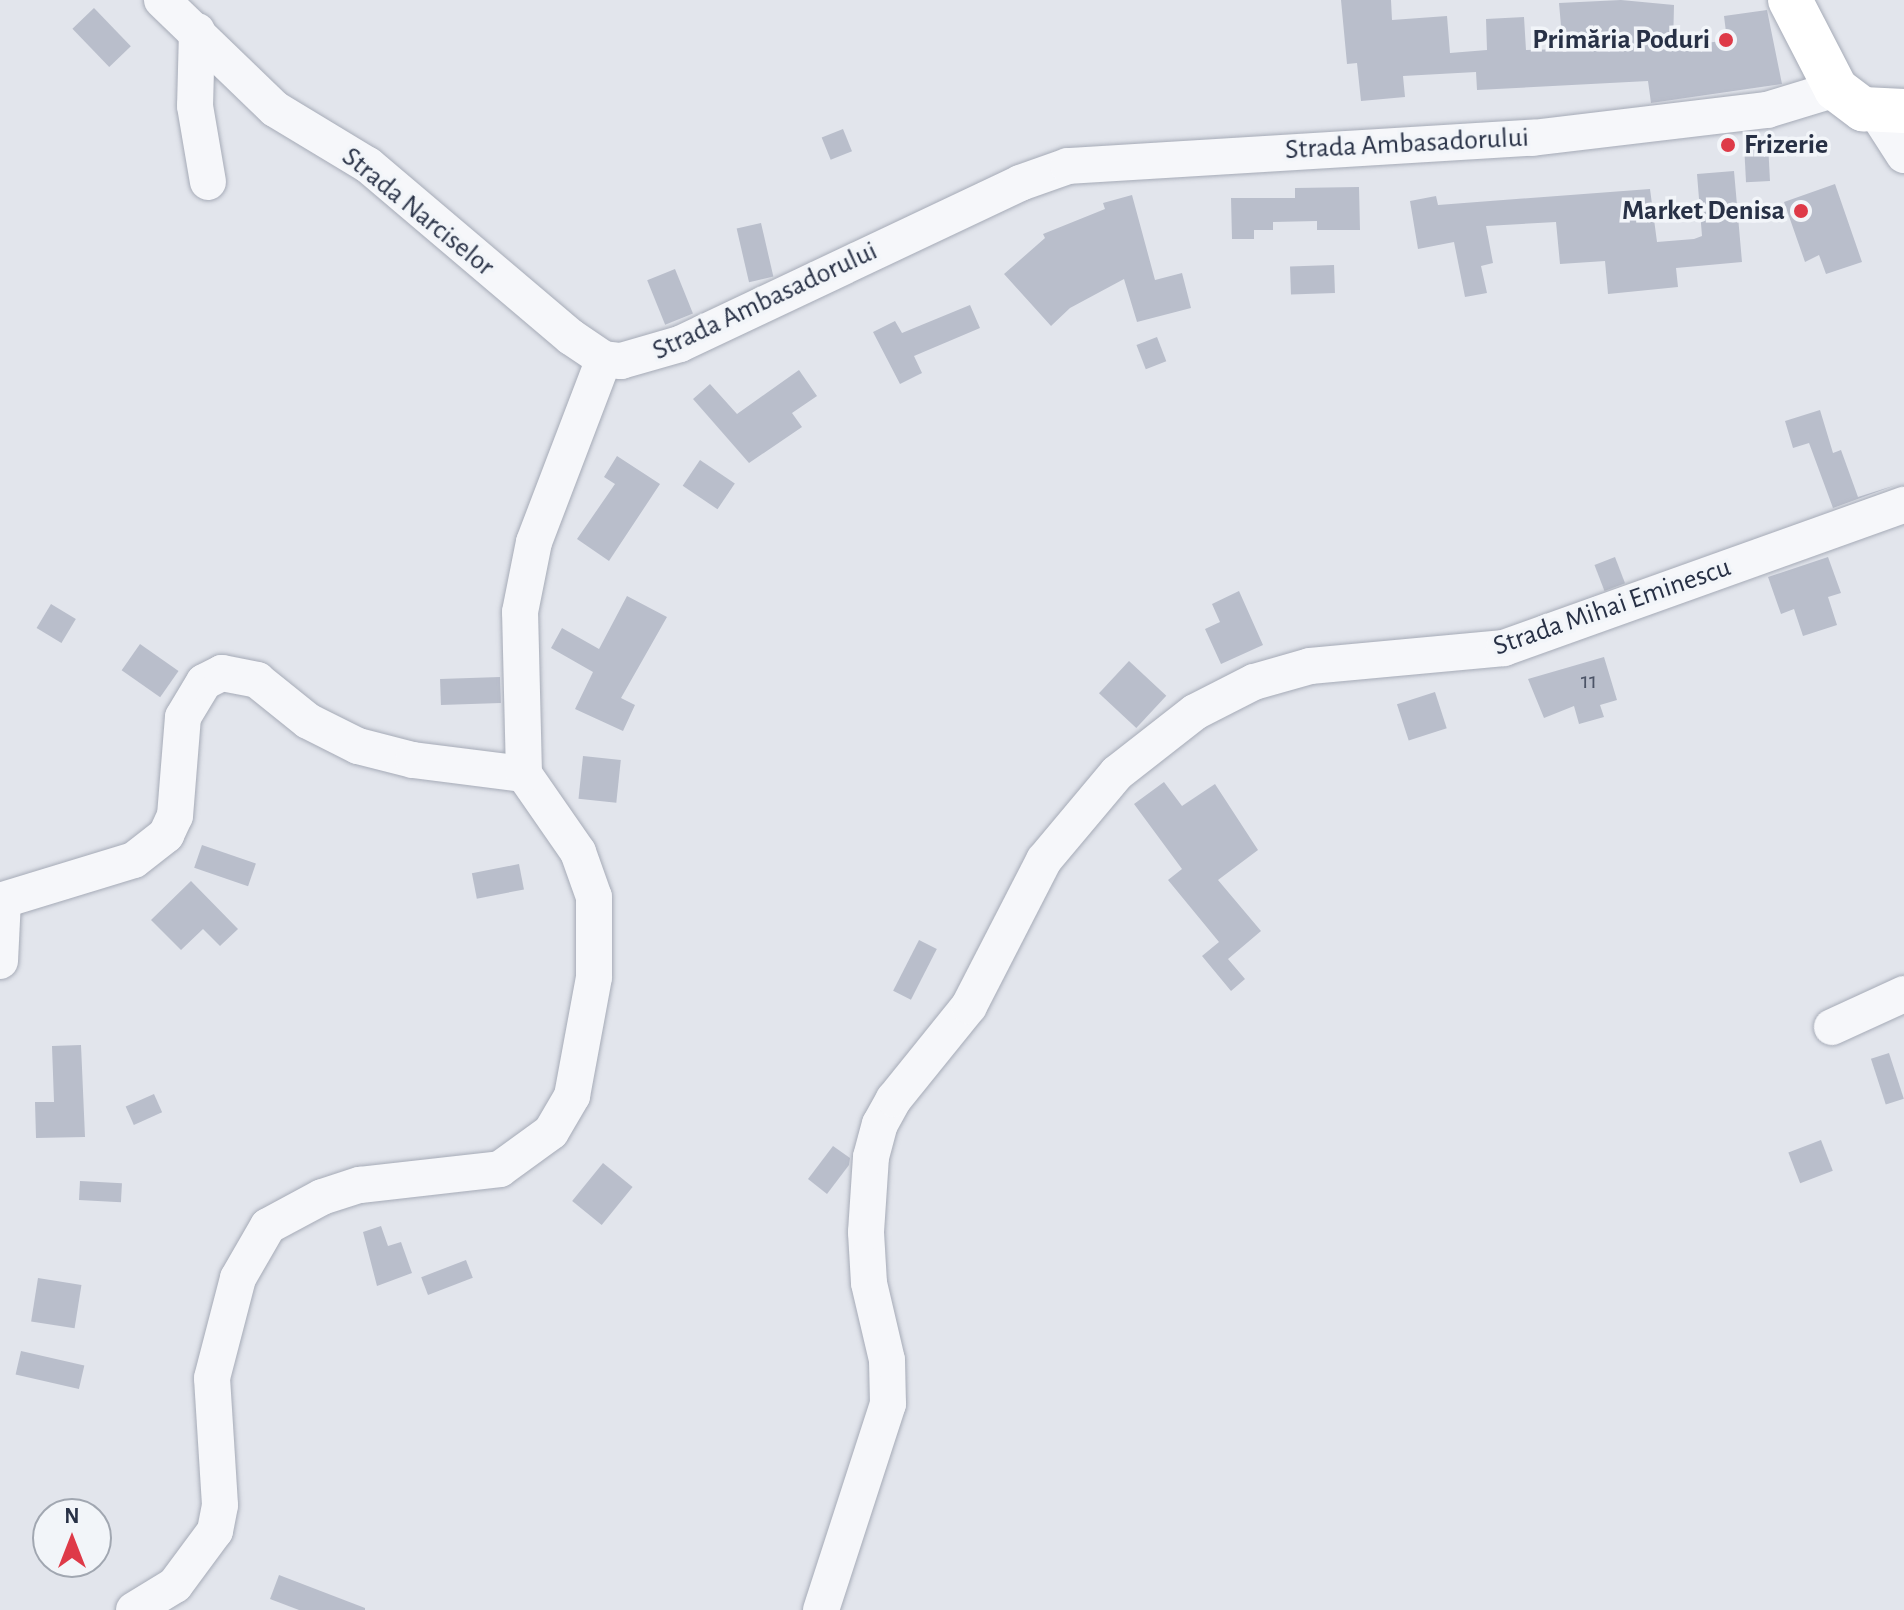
<!DOCTYPE html>
<html>
<head>
<meta charset="utf-8">
<style>
	body { margin:0 }
	#map { position:relative; width:1904px; height:1610px; overflow:hidden; background:#e2e5ec; font-family:"Alegreya Sans",sans-serif }
	div>[style] { position:absolute }
	.building>* { inset:0; background:#b9becb; transform-origin:0 0 }
	.roads { filter:drop-shadow(0 0 2px #a6abb7) drop-shadow(0 0 2px #a6abb7) }
	.minor>* { height:36px; margin:-18px; padding:0 18px; transform-origin:18px; border-radius:18px; background:#f6f7fa }
	.major>* { height:44px; margin:-22px; padding:0 22px; transform-origin:22px; border-radius:22px; background:#fff }
	.dots>* { width:22px; height:22px; translate:-50% -50%; box-sizing:border-box; border:4px solid #f2f5f9; border-radius:50% }
	span { translate:-50% -50%; white-space:nowrap; text-align:center; line-height:1.15; -webkit-text-stroke:7px #f2f5f9; paint-order:stroke }
	.number-label { font-size:24px; color:#4c5467 }
	.number-label span { -webkit-text-stroke-width:0 }
	.poi-label { font-size:28px; color:#283146; font-weight:700 }
	.right { translate:-100% -50%; text-align:right }
	.left { translate:0 -50%; text-align:left }
	.street-label { font-size:28px; color:#283146 }
	.north { position:absolute; left:32px; top:1498px; width:80px; height:80px; box-sizing:border-box; background:#f2f5f9; border:2px solid #a1a7b1; border-radius:50%; rotate:0deg; font-size:22px; font-weight:700; line-height:32px; text-align:center; color:#283146 }
	.north::after { content:''; display:block; margin:auto; width:28px; height:36px; background:#de3a48; clip-path:polygon(50% 0,100% 100%,50% 72%,0 100%) }
</style>
</head>
<body>
<div id="map">
	<div class="building">
		<div style="clip-path:polygon(1341px 0,1391px 0,1392px 20px,1447px 16px,1450px 53px,1487px 50px,1486px 19px,1524px 17px,1526px 50px,1563px 49px,1559px 3px,1621px 0,1674px 5px,1673px 48px,1727px 40px,1724px 16px,1767px 10px,1782px 84px,1651px 103px,1648px 81px,1477px 90px,1476px 72px,1403px 76px,1405px 97px,1361px 101px,1357px 63px,1347px 64px)"></div>
		<div style="left:94px;top:8px;width:53px;height:30px;rotate:46deg"></div>
		<div style="left:843px;top:129px;width:24px;height:23px;rotate:68deg"></div>
		<div style="left:1768px;top:143px;width:38px;height:24px;rotate:87deg"></div>
		<div style="clip-path:polygon(1734px 171px,1742px 262px,1676px 268px,1678px 287px,1608px 294px,1605px 261px,1560px 264px,1556px 222px,1486px 226px,1493px 263px,1481px 266px,1487px 293px,1465px 297px,1454px 242px,1418px 249px,1410px 201px,1436px 196px,1438px 205px,1650px 189px,1657px 242px,1694px 239px,1702px 236px,1697px 174px)"></div>
		<div style="clip-path:polygon(1835px 184px,1862px 262px,1826px 274px,1819px 255px,1805px 262px,1784px 202px)"></div>
		<div style="clip-path:polygon(1359px 187px,1360px 230px,1317px 230px,1317px 221px,1273px 222px,1273px 230px,1254px 230px,1254px 239px,1232px 239px,1231px 198px,1295px 198px,1295px 188px)"></div>
		<div style="clip-path:polygon(1132px 195px,1155px 280px,1182px 273px,1191px 308px,1137px 322px,1124px 279px,1070px 308px,1051px 326px,1004px 274px,1045px 238px,1043px 234px,1105px 209px,1103px 203px)"></div>
		<div style="left:761px;top:223px;width:55px;height:25px;rotate:77deg"></div>
		<div style="left:1334px;top:265px;width:28px;height:44px;rotate:88deg"></div>
		<div style="left:675px;top:269px;width:48px;height:30px;rotate:68deg"></div>
		<div style="clip-path:polygon(970px 305px,980px 328px,914px 356px,922px 373px,900px 384px,873px 332px,895px 321px,902px 333px)"></div>
		<div style="left:1157px;top:337px;width:26px;height:22px;rotate:69deg"></div>
		<div style="clip-path:polygon(799px 370px,817px 396px,792px 413px,802px 427px,749px 463px,693px 399px,710px 384px,737px 414px)"></div>
		<div style="clip-path:polygon(1820px 410px,1833px 453px,1841px 450px,1858px 497px,1896px 485px,1833px 508px,1809px 443px,1793px 448px,1785px 421px)"></div>
		<div style="clip-path:polygon(617px 456px,660px 484px,609px 561px,577px 539px,615px 484px,604px 477px)"></div>
		<div style="left:700px;top:460px;width:42px;height:31px;rotate:34deg"></div>
		<div style="left:1615px;top:557px;width:28px;height:22px;rotate:69deg"></div>
		<div style="clip-path:polygon(1828px 557px,1841px 593px,1828px 597px,1837px 625px,1803px 636px,1794px 609px,1781px 614px,1768px 577px)"></div>
		<div style="clip-path:polygon(1239px 591px,1263px 645px,1221px 664px,1205px 629px,1220px 622px,1212px 604px)"></div>
		<div style="clip-path:polygon(627px 596px,667px 617px,621px 698px,635px 705px,623px 731px,575px 709px,593px 672px,551px 648px,562px 628px,599px 649px)"></div>
		<div style="left:51px;top:604px;width:29px;height:28px;rotate:31deg"></div>
		<div style="left:140px;top:644px;width:47px;height:32px;rotate:35deg"></div>
		<div style="clip-path:polygon(1604px 657px,1617px 700px,1600px 705px,1604px 717px,1579px 724px,1574px 706px,1544px 718px,1528px 679px)"></div>
		<div style="left:1129px;top:661px;width:51px;height:44px;rotate:43deg"></div>
		<div style="left:500px;top:677px;width:26px;height:60px;rotate:88deg"></div>
		<div style="left:1435px;top:692px;width:38px;height:40px;rotate:72deg"></div>
		<div style="left:583px;top:756px;width:38px;height:43px;rotate:6deg"></div>
		<div style="clip-path:polygon(1164px 782px,1182px 806px,1215px 784px,1258px 850px,1218px 880px,1261px 931px,1228px 959px,1245px 979px,1231px 991px,1202px 956px,1219px 942px,1168px 880px,1182px 869px,1134px 804px)"></div>
		<div style="left:202px;top:845px;width:57px;height:24px;rotate:19deg"></div>
		<div style="left:519px;top:864px;width:26px;height:48px;rotate:79deg"></div>
		<div style="clip-path:polygon(191px 881px,238px 929px,220px 946px,203px 929px,181px 950px,151px 920px)"></div>
		<div style="left:919px;top:940px;width:20px;height:57px;rotate:27deg"></div>
		<div style="clip-path:polygon(81px 1045px,85px 1137px,36px 1138px,35px 1102px,54px 1102px,52px 1046px)"></div>
		<div style="left:1889px;top:1053px;width:48px;height:19px;rotate:72deg"></div>
		<div style="left:154px;top:1094px;width:20px;height:31px;rotate:66deg"></div>
		<div style="left:1821px;top:1140px;width:33px;height:35px;rotate:69deg"></div>
		<div style="clip-path:polygon(833px 1146px,850px 1158px,849px 1165px,827px 1194px,808px 1179px)"></div>
		<div style="left:603px;top:1163px;width:38px;height:49px;rotate:39deg"></div>
		<div style="left:80px;top:1181px;width:42px;height:19px;rotate:3deg"></div>
		<div style="clip-path:polygon(381px 1226px,388px 1246px,401px 1242px,412px 1273px,377px 1286px,363px 1232px)"></div>
		<div style="left:466px;top:1260px;width:19px;height:48px;rotate:69deg"></div>
		<div style="left:38px;top:1278px;width:44px;height:44px;rotate:9deg"></div>
		<div style="left:21px;top:1351px;width:65px;height:24px;rotate:13deg"></div>
		<div style="clip-path:polygon(279px 1575px,365px 1608px,365px 1610px,299px 1610px,270px 1599px)"></div>
	</div>
	<div class="roads">
		<div class="minor">
			<div style="left:162px;top:0;width:157px;rotate:44deg"></div>
			<div style="left:275px;top:109px;width:109px;rotate:31.1deg"></div>
			<div style="left:368px;top:165px;width:266px;rotate:40.3deg"></div>
			<div style="left:571px;top:337px;width:40px;rotate:34deg"></div>
			<div style="left:604px;top:359px;width:17px;rotate:7deg"></div>
			<div style="left:621px;top:361px;width:61px;rotate:-16.1deg"></div>
			<div style="left:680px;top:344px;width:376px;rotate:-25.3deg"></div>
			<div style="left:1020px;top:183px;width:51px;rotate:-19.5deg"></div>
			<div style="left:1068px;top:166px;width:465px;rotate:-3.5deg"></div>
			<div style="left:1532px;top:138px;width:237px;rotate:-6.8deg"></div>
			<div style="left:1767px;top:110px;width:72px;rotate:-16.9deg"></div>
			<div style="left:197px;top:31px;width:75px;rotate:91.5deg"></div>
			<div style="left:195px;top:106px;width:77px;rotate:80.3deg"></div>
			<div style="left:1877px;top:113px;width:50px;rotate:57.3deg"></div>
			<div style="left:0;top:961px;width:61px;rotate:-87.2deg"></div>
			<div style="left:3px;top:900px;width:137px;rotate:-17deg"></div>
			<div style="left:134px;top:860px;width:41px;rotate:-38deg"></div>
			<div style="left:166px;top:835px;width:21px;rotate:-65deg"></div>
			<div style="left:175px;top:816px;width:99px;rotate:-85.4deg"></div>
			<div style="left:183px;top:717px;width:41px;rotate:-59deg"></div>
			<div style="left:204px;top:682px;width:20px;rotate:-27deg"></div>
			<div style="left:222px;top:673px;width:36px;rotate:11deg"></div>
			<div style="left:257px;top:680px;width:65px;rotate:38.8deg"></div>
			<div style="left:308px;top:721px;width:56px;rotate:26.6deg"></div>
			<div style="left:358px;top:746px;width:57px;rotate:14.3deg"></div>
			<div style="left:413px;top:760px;width:112px;rotate:7.2deg"></div>
			<div style="left:1832px;top:1027px;width:79px;rotate:-24.6deg"></div>
			<div style="left:134px;top:1610px;width:48px;rotate:-31.4deg"></div>
			<div style="left:175px;top:1585px;width:67px;rotate:-53.5deg"></div>
			<div style="left:215px;top:1531px;width:26px;rotate:-79deg"></div>
			<div style="left:220px;top:1505px;width:127px;rotate:-93.6deg"></div>
			<div style="left:212px;top:1378px;width:103px;rotate:-75.4deg"></div>
			<div style="left:238px;top:1278px;width:60px;rotate:-60deg"></div>
			<div style="left:268px;top:1226px;width:61px;rotate:-28.2deg"></div>
			<div style="left:322px;top:1197px;width:40px;rotate:-18deg"></div>
			<div style="left:360px;top:1185px;width:141px;rotate:-6.5deg"></div>
			<div style="left:500px;top:1169px;width:63px;rotate:-36deg"></div>
			<div style="left:551px;top:1132px;width:42px;rotate:-59.7deg"></div>
			<div style="left:572px;top:1096px;width:121px;rotate:-79.5deg"></div>
			<div style="left:594px;top:977px;width:80px;rotate:-90deg"></div>
			<div style="left:594px;top:897px;width:48px;rotate:-109.6deg"></div>
			<div style="left:578px;top:852px;width:95px;rotate:-124.7deg"></div>
			<div style="left:524px;top:774px;width:162px;rotate:-91.4deg"></div>
			<div style="left:520px;top:612px;width:71px;rotate:-78.7deg"></div>
			<div style="left:534px;top:542px;width:196px;rotate:-69.1deg"></div>
			<div style="left:821px;top:1610px;width:217px;rotate:-72deg"></div>
			<div style="left:888px;top:1404px;width:44px;rotate:-91.3deg"></div>
			<div style="left:887px;top:1360px;width:79px;rotate:-103.2deg"></div>
			<div style="left:869px;top:1283px;width:51px;rotate:-93.4deg"></div>
			<div style="left:866px;top:1232px;width:75px;rotate:-86.2deg"></div>
			<div style="left:871px;top:1157px;width:34px;rotate:-75deg"></div>
			<div style="left:880px;top:1124px;width:29px;rotate:-61deg"></div>
			<div style="left:894px;top:1099px;width:119px;rotate:-51.1deg"></div>
			<div style="left:969px;top:1006px;width:164px;rotate:-62.8deg"></div>
			<div style="left:1044px;top:860px;width:114px;rotate:-50deg"></div>
			<div style="left:1117px;top:773px;width:99px;rotate:-38deg"></div>
			<div style="left:1195px;top:712px;width:66px;rotate:-27deg"></div>
			<div style="left:1254px;top:682px;width:58px;rotate:-15.9deg"></div>
			<div style="left:1310px;top:666px;width:195px;rotate:-5.3deg"></div>
			<div style="left:1504px;top:648px;width:425px;rotate:-19.7deg"></div>
		</div>
		<div class="major">
			<div style="left:1790px;top:0;width:100px;rotate:62.7deg"></div>
			<div style="left:1836px;top:89px;width:34px;rotate:37deg"></div>
			<div style="left:1863px;top:109px;width:41px;rotate:2.8deg"></div>
		</div>
	</div>
	<div class="dots">
		<div style="left:1726px;top:40px;background:#de3a48"></div>
		<div style="left:1728px;top:145px;background:#de3a48"></div>
		<div style="left:1801px;top:211px;background:#de3a48"></div>
	</div>
	<div class="number-label">
		<span style="left:1589px;top:682px">11</span>
	</div>
	<div class="poi-label">
		<span class="right" style="left:1710px;top:40px">Primăria Poduri</span>
		<span class="left" style="left:1744px;top:145px">Frizerie</span>
		<span class="right" style="left:1785px;top:211px">Market Denisa</span>
	</div>
	<div class="street-label">
		<span style="left:1407px;top:144px;rotate:-3deg">Strada Ambasadorului</span>
		<span style="left:418px;top:212px;rotate:39deg">Strada Narciselor</span>
		<span style="left:765px;top:301px;rotate:-25deg">Strada Ambasadorului</span>
		<span style="left:1612px;top:607px;rotate:-19deg">Strada Mihai Eminescu</span>
	</div>
	<div class="north">N</div>
</div>
</body>
</html>
